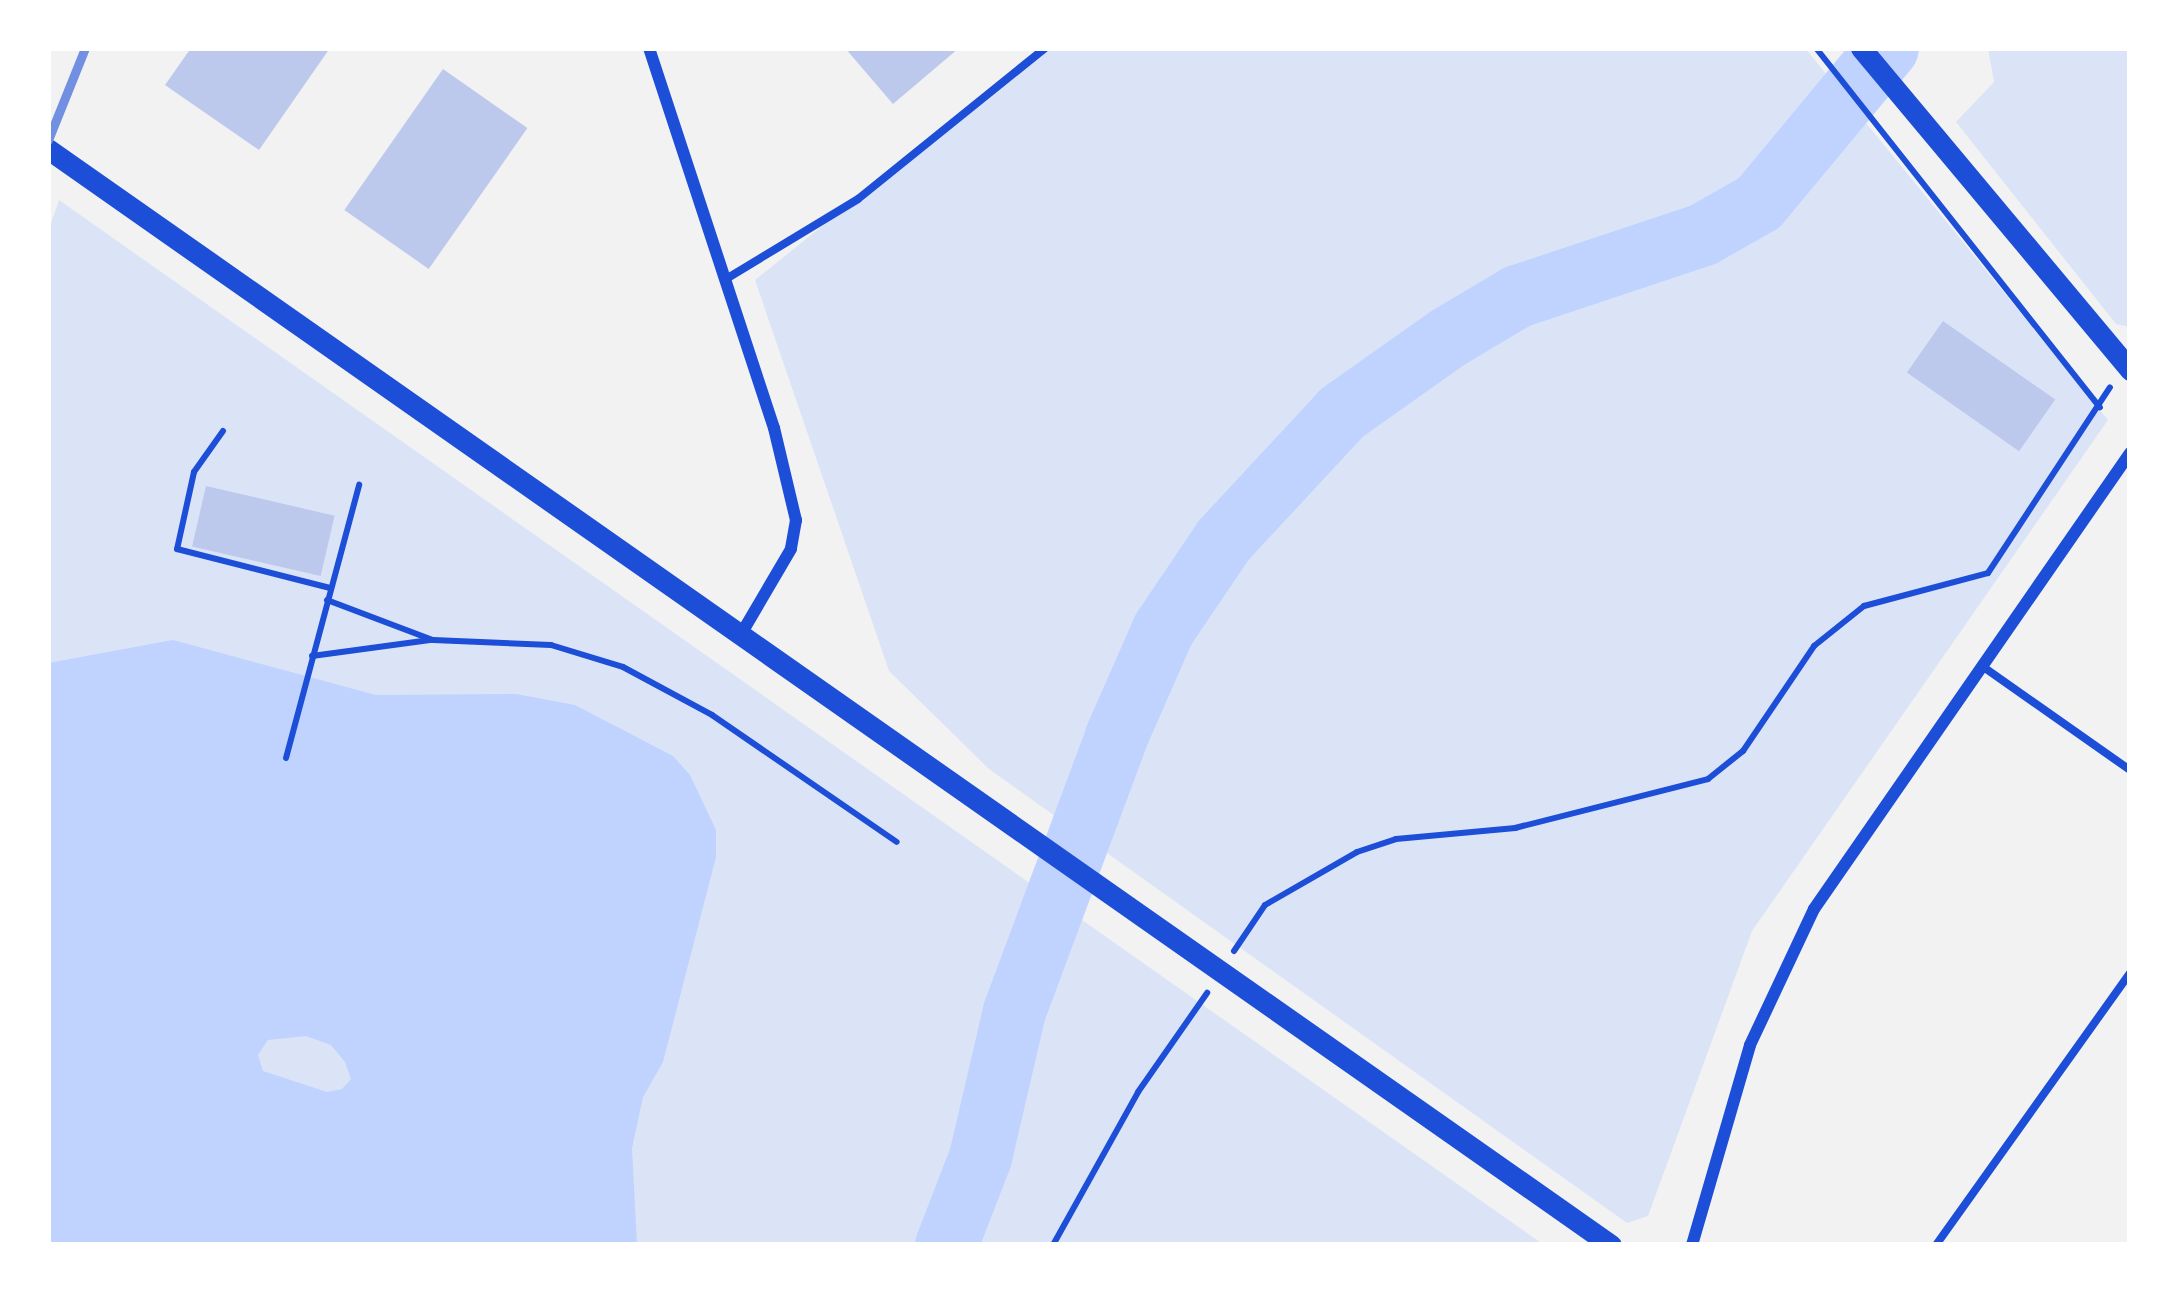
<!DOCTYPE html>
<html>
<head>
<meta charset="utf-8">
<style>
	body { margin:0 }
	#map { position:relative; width:2178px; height:1293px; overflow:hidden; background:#f2f2f2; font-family:"Noto Sans",sans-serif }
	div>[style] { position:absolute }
	.green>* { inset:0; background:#dbe4f7 }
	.water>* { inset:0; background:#bfd3fe }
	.river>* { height:63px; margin:-31.5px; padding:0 31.5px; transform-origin:31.5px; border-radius:31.5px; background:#bfd3fe }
	.building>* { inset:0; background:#bdc9ec; transform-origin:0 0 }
	.path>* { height:6px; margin:-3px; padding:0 3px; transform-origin:3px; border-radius:3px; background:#1d4ed8 }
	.service>* { height:8px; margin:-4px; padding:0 4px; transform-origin:4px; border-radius:4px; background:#1d4ed8 }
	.minor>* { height:12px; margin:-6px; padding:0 6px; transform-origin:6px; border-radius:6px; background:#1d4ed8 }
	.secondary>* { height:21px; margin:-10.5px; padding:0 10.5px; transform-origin:10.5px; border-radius:10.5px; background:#1d4ed8 }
	.rail>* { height:9px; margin:-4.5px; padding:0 4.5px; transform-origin:4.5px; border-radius:4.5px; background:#7290e2 }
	span { translate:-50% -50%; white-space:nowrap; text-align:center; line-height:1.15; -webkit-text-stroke:9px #fff; paint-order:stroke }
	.frame { position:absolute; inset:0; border:51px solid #fff; pointer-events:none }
</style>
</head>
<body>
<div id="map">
	<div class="green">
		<div style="clip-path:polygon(1044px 48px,1805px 48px,2108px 420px,1752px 931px,1648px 1216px,1627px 1223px,989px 769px,889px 671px,755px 280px)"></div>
		<div style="clip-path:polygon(1988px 48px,2130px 48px,2130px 327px,2116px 324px,1956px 122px,1994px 82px)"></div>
		<div style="clip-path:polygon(59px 200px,1544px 1245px,48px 1245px,48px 232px)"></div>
	</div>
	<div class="water">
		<div style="clip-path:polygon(evenodd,173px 640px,376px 695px,516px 694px,575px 705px,673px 756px,690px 775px,716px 830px,716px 857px,663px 1062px,643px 1097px,632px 1148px,637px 1245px,48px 1245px,48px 663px,173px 640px,306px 1036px,331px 1045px,345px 1062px,351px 1079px,342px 1089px,327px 1092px,263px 1071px,258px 1055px,268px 1040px,306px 1036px)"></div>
	</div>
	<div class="river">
		<div style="left:946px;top:1245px;width:94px;rotate:-68.9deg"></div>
		<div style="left:980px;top:1157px;width:150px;rotate:-76.9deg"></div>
		<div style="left:1014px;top:1011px;width:293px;rotate:-69.6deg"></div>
		<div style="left:1116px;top:736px;width:117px;rotate:-66.3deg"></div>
		<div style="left:1163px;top:629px;width:107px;rotate:-56deg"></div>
		<div style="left:1223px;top:540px;width:175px;rotate:-47.1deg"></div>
		<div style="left:1342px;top:412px;width:130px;rotate:-35.3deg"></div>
		<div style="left:1448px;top:337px;width:80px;rotate:-30.7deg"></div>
		<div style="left:1517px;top:296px;width:196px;rotate:-18.4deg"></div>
		<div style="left:1703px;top:234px;width:64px;rotate:-29.7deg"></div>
		<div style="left:1759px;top:202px;width:200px;rotate:-50.3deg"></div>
	</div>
	<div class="building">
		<div style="clip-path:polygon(191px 48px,330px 48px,259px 150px,165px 85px)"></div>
		<div style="clip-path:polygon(845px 48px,959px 48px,893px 104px)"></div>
		<div style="left:443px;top:69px;width:103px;height:172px;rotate:35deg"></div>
		<div style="left:1943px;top:321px;width:137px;height:63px;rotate:35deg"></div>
		<div style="left:206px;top:486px;width:132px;height:62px;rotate:13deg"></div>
	</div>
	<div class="path">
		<div style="left:1816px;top:48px;width:458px;rotate:51.7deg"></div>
		<div style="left:223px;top:431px;width:50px;rotate:125.3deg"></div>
		<div style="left:194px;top:472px;width:79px;rotate:102.4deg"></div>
		<div style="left:177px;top:549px;width:158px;rotate:14.3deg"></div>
		<div style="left:327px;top:600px;width:113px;rotate:20.7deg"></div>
		<div style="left:433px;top:640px;width:118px;rotate:2.4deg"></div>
		<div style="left:551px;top:645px;width:75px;rotate:17deg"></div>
		<div style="left:623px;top:667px;width:101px;rotate:28.3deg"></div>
		<div style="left:712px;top:715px;width:224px;rotate:34.5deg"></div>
		<div style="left:312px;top:656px;width:119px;rotate:-7.7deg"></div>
		<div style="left:286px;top:758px;width:283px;rotate:-75deg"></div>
		<div style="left:1234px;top:951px;width:55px;rotate:-56deg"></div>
		<div style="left:1265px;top:905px;width:106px;rotate:-29.9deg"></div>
		<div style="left:1357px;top:852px;width:41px;rotate:-18.4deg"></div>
		<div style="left:1396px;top:839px;width:120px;rotate:-5.3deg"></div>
		<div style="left:1515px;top:828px;width:199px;rotate:-14.2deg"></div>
		<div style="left:1708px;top:779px;width:45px;rotate:-38.7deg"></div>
		<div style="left:1743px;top:751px;width:127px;rotate:-55.9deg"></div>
		<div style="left:1814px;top:646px;width:64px;rotate:-38.7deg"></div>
		<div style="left:1864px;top:606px;width:128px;rotate:-14.9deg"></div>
		<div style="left:1988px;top:573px;width:222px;rotate:-56.7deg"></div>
		<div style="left:1053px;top:1245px;width:175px;rotate:-60.9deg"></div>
		<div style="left:1138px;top:1092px;width:121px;rotate:-55.1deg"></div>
	</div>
	<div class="service">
		<div style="left:726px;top:279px;width:154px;rotate:-31.2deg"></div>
		<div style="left:858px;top:199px;width:240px;rotate:-38.9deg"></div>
		<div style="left:1982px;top:666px;width:181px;rotate:35.1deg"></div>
		<div style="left:1936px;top:1245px;width:334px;rotate:-54.5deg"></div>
	</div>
	<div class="minor">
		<div style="left:649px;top:48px;width:400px;rotate:71.8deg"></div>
		<div style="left:774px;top:428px;width:95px;rotate:76.6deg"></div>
		<div style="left:796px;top:520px;width:29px;rotate:100deg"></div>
		<div style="left:791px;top:549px;width:101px;rotate:120.4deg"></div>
		<div style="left:1692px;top:1245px;width:208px;rotate:-73.8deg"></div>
		<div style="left:1750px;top:1045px;width:150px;rotate:-64.8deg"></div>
		<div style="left:1814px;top:909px;width:555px;rotate:-55.28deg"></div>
	</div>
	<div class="secondary">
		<div style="left:1861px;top:48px;width:420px;rotate:50.1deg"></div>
		<div style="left:48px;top:149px;width:1909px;rotate:35.04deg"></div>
	</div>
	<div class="rail">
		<div style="left:48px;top:140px;width:99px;rotate:-68.1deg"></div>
	</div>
	<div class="frame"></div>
</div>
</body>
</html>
